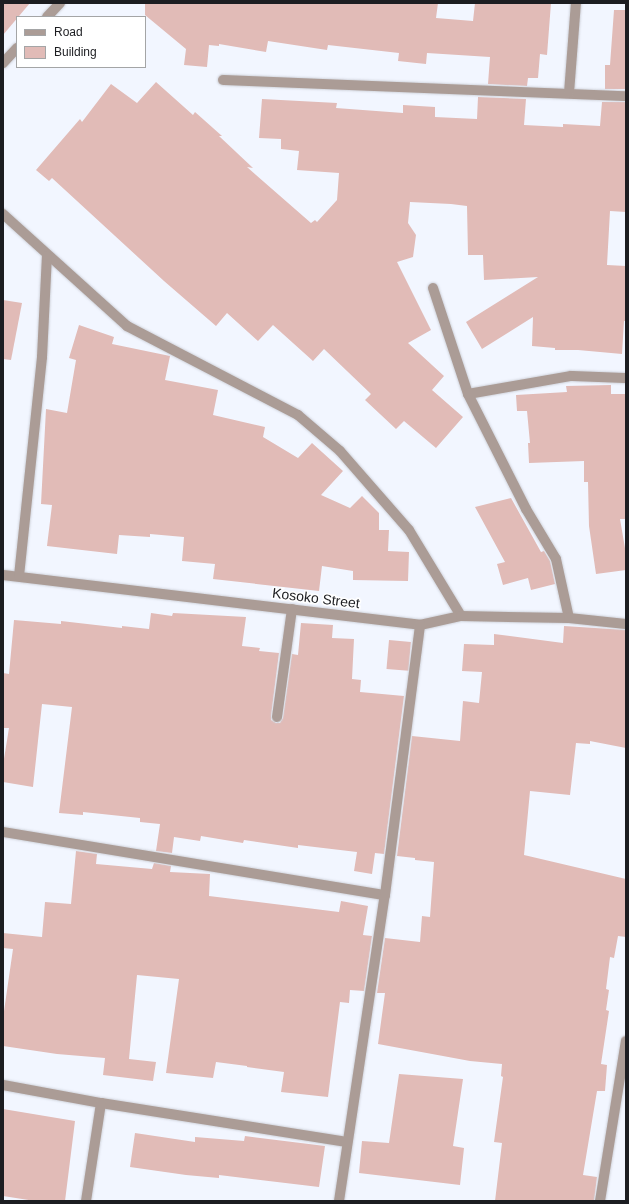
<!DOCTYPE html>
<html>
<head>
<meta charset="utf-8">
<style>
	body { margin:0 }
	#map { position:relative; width:629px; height:1204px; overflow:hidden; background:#f2f6ff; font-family:Helvetica,sans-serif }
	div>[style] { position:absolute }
	.building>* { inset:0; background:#e1bbb7; transform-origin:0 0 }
	.roads { filter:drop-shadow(0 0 1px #d0d3db) drop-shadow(0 0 1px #d0d3db) }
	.minor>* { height:10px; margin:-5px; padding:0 5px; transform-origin:5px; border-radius:5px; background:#ab9c96 }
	span { translate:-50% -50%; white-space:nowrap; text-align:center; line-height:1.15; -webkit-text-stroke:3px #fff; paint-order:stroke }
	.street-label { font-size:14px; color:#1c1d21 }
	.frame { position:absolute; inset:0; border:4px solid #1c1d21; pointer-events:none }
	.legend { position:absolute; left:16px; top:16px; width:130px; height:52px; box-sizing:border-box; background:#fff; border:1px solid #a4a5a6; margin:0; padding:5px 7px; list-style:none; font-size:12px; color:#1c1d21 }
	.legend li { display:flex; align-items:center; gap:8px; height:20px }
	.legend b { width:20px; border:1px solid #a4a5a6 }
</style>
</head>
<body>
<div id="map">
	<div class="building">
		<div style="clip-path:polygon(3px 3px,30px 3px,3px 35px)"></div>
		<div style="clip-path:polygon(145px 3px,438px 3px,436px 18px,473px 21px,475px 3px,551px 3px,547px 55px,540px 54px,538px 78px,528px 78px,527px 86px,488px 84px,490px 57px,427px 53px,426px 64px,398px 61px,399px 53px,328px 45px,327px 50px,268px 41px,266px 52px,219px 44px,219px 46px,209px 45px,207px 67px,184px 65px,186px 49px,145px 15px)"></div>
		<div style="clip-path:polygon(614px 10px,626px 10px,626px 89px,605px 89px,605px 65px,610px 65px)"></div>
		<div style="clip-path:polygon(156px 82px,193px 115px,195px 112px,222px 136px,219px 136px,253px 168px,247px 167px,311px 223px,315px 220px,317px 222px,337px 200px,339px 173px,297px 170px,299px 151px,281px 149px,281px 139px,259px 138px,262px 99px,337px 103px,336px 108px,403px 113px,403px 105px,435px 107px,435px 117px,477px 119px,478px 97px,526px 99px,524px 125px,563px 127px,563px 124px,600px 126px,602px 102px,626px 102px,626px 212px,610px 211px,607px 265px,626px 266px,626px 321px,624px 321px,622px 354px,578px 350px,555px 350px,555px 348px,532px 346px,533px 317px,482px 349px,466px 322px,538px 277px,484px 280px,483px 255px,468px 255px,467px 206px,451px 204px,410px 202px,408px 223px,416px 235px,413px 257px,397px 262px,431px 330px,408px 343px,444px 376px,432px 390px,463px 417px,436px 448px,404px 421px,396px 429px,365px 400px,371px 394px,324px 349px,313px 361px,273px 325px,258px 341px,227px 313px,216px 326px,164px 281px,52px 178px,49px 181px,36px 170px,80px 119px,82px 122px,111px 84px,137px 103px)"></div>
		<div style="clip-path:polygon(3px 300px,22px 303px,11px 360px,3px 359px)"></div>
		<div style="clip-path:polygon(79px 325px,114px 337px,112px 344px,170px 356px,165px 380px,218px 390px,213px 415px,265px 427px,263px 437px,298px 458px,312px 443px,343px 471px,321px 495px,350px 508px,362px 496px,379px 513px,379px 530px,389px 530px,388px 551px,409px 552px,408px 581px,353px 580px,353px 571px,322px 566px,319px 591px,213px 579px,215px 564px,182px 561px,184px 537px,150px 534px,150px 537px,119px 535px,117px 554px,47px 546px,52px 505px,41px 504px,46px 409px,67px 413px,76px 360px,69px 358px)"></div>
		<div style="clip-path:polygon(611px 385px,611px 394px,626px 394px,626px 519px,620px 519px,626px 554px,626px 570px,596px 574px,589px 526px,588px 482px,584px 482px,584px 461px,529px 463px,528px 443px,530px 443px,527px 411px,517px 411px,516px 395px,567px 392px,566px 386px)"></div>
		<div style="clip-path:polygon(511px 498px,541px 552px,544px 551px,550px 561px,555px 584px,531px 590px,528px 578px,503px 585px,497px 564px,505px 562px,475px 507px)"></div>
		<div style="clip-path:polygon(151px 613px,172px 616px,173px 613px,246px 617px,242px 646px,260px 648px,259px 651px,279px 653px,271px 716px,271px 720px,276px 723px,280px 723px,283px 718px,292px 654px,298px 655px,301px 623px,333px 625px,332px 638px,354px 639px,352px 679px,361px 680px,360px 692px,404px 696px,384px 854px,375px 853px,372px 874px,354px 871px,357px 852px,298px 845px,298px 848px,244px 840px,243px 843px,201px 836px,200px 841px,174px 837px,172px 853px,156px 851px,160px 824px,140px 822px,140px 818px,83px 812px,83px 815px,59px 813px,72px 707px,42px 704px,33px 787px,3px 782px,3px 765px,9px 728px,3px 728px,3px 673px,9px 674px,14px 620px,61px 624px,61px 621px,122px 628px,122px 626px,149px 629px)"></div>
		<div style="clip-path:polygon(564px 626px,626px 630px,626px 748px,590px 741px,590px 744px,576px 743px,570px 795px,530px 791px,524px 855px,626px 879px,626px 937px,618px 936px,614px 958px,610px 957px,606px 989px,609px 990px,606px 1010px,609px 1011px,601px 1064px,607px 1065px,605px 1091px,597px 1091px,583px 1175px,597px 1177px,594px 1201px,495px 1201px,502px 1143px,494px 1142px,503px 1077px,501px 1076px,502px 1064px,470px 1061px,378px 1044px,385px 993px,377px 993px,385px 938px,420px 942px,422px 916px,430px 917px,434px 862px,415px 860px,415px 858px,397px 856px,412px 736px,460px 741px,463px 701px,479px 703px,482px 672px,462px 671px,464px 644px,494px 645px,494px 634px,563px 643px)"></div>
		<div style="left:389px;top:640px;width:22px;height:29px;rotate:5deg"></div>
		<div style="clip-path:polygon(76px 851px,97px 854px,96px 864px,152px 869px,154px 863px,171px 866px,170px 872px,210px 874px,209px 896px,339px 912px,341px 901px,368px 906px,363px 935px,372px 936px,364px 991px,350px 990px,349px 1003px,340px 1002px,328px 1097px,281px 1092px,284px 1072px,247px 1067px,247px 1066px,216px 1062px,213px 1078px,166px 1073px,179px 979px,137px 975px,129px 1059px,156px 1062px,153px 1081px,103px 1075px,105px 1058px,57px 1054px,3px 1046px,3px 1018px,13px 949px,3px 948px,3px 933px,42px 937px,45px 902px,71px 904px)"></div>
		<div style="clip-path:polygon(399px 1074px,463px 1079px,453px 1146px,464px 1148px,460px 1185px,359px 1173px,362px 1141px,389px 1143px)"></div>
		<div style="clip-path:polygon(3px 1109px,75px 1121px,65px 1201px,35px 1201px,3px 1196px)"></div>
		<div style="clip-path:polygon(135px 1133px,195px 1142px,195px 1137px,244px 1141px,245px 1136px,325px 1146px,319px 1187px,219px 1175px,219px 1178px,186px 1175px,130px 1167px)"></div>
	</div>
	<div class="roads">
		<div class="minor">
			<div style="left:47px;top:17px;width:19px;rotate:-47deg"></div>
			<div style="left:3px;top:63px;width:21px;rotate:-47deg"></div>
			<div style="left:223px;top:80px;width:403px;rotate:2.3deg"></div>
			<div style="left:569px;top:93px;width:90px;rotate:-85.6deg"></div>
			<div style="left:3px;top:214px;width:167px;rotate:42.1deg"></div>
			<div style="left:127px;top:326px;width:193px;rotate:27.5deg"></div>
			<div style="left:298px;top:415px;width:55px;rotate:40.6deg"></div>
			<div style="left:340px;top:451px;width:105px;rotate:48.9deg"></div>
			<div style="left:409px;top:530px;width:100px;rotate:58.8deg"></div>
			<div style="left:433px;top:288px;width:112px;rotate:71.7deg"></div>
			<div style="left:468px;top:394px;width:129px;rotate:63.2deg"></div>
			<div style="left:526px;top:509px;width:58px;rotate:59deg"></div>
			<div style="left:556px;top:559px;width:60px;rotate:77.6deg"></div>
			<div style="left:468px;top:394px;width:105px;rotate:-9.9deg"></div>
			<div style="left:571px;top:376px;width:55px;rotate:2.1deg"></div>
			<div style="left:3px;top:575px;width:420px;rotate:6.8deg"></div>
			<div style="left:420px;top:625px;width:42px;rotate:-12.4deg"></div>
			<div style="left:461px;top:616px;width:108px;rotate:1.1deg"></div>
			<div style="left:569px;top:618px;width:57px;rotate:6deg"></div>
			<div style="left:19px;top:576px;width:220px;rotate:-84deg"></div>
			<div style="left:42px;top:357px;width:101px;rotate:-87.2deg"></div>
			<div style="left:277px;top:717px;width:109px;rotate:-82.1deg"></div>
			<div style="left:3px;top:832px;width:387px;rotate:9.4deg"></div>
			<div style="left:3px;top:1085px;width:100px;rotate:10.4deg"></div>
			<div style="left:101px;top:1103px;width:249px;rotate:9deg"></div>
			<div style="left:86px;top:1201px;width:99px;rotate:-81.3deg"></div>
			<div style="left:339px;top:1201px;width:309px;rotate:-81.5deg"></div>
			<div style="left:385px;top:895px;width:272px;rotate:-82.6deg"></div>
			<div style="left:600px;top:1201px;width:162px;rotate:-80.8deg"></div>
		</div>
	</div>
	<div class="street-label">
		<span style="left:316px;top:598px;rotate:7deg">Kosoko Street</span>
	</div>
	<div class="frame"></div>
	<ul class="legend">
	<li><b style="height:5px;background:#ab9c96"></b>Road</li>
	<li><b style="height:11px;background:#e1bbb7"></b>Building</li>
	</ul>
</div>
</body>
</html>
